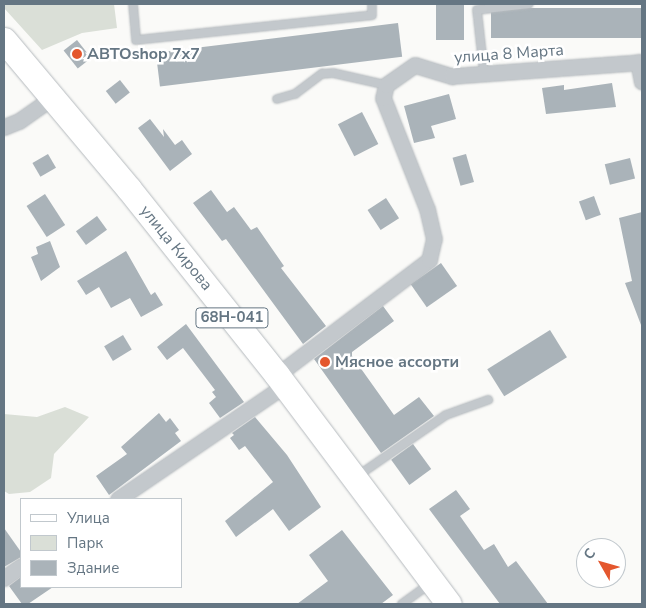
<!DOCTYPE html>
<html>
<head>
<meta charset="utf-8">
<style>
	body { margin:0 }
	#map { position:relative; width:646px; height:608px; overflow:hidden; background:#fafaf8; font-family:"Nunito Sans",sans-serif }
	div>[style] { position:absolute }
	.green>* { inset:0; background:#dadfd7 }
	.building>* { inset:0; background:#aab3b9; transform-origin:0 0 }
	.roads { filter:drop-shadow(0 0 1px #b5babe) drop-shadow(0 0 1px #b5babe) }
	.service>* { height:8px; margin:-4px; padding:0 4px; transform-origin:4px; border-radius:4px; background:#c3c8cc }
	.minor>* { height:15px; margin:-7.5px; padding:0 7.5px; transform-origin:7.5px; border-radius:7.5px; background:#c3c8cc }
	.primary>* { height:25px; margin:-12.5px; padding:0 12.5px; transform-origin:12.5px; border-radius:12.5px; background:#fff }
	.dots>* { width:14px; height:14px; translate:-50% -50%; box-sizing:border-box; border:2px solid #fff; border-radius:50% }
	span { translate:-50% -50%; white-space:nowrap; text-align:center; line-height:1.15; -webkit-text-stroke:5px #fff; paint-order:stroke }
	.shield-label span { padding:1px 4px; background:#fff; border:1px solid; border-radius:4px; -webkit-text-stroke-width:0 }
	.shield-label { font-size:15px; color:#657683; font-weight:700 }
	.poi-label { font-size:16px; color:#657683; font-weight:700 }
	.left { translate:0 -50%; text-align:left }
	.street-label { font-size:16px; color:#657683 }
	.frame { position:absolute; inset:0; border:5px solid #657683; pointer-events:none }
	.legend { position:absolute; left:20px; top:498px; width:162px; height:90px; box-sizing:border-box; background:#fff; border:1px solid #c1c8cd; margin:0; padding:6px 9px; list-style:none; font-size:15px; color:#657683 }
	.legend li { display:flex; align-items:center; gap:10px; height:25px }
	.legend b { width:25px; border:1px solid #c1c8cd }
	.north { position:absolute; left:576px; top:538px; width:50px; height:50px; box-sizing:border-box; background:#fff; border:1px solid #c1c8cd; border-radius:50%; rotate:308deg; font-size:14px; font-weight:700; line-height:20px; text-align:center; color:#657683 }
	.north::after { content:''; display:block; margin:auto; width:18px; height:22px; background:#e4572e; clip-path:polygon(50% 0,100% 100%,50% 72%,0 100%) }
</style>
</head>
<body>
<div id="map">
	<div class="green">
		<div style="clip-path:polygon(4px 4px,114px 4px,117px 28px,82px 33px,42px 50px,4px 8px)"></div>
		<div style="clip-path:polygon(65px 407px,89px 417px,54px 454px,51px 478px,30px 492px,9px 494px,4px 491px,4px 414px,37px 417px)"></div>
	</div>
	<div class="building">
		<div style="left:436px;top:4px;width:28px;height:36px"></div>
		<div style="left:642px;top:8px;width:30px;height:151px;rotate:90deg"></div>
		<div style="left:398px;top:23px;width:34px;height:244px;rotate:83deg"></div>
		<div style="left:77px;top:40px;width:23px;height:17px;rotate:52deg"></div>
		<div style="left:120px;top:80px;width:16px;height:18px;rotate:52deg"></div>
		<div style="clip-path:polygon(612px 83px,616px 107px,546px 114px,542px 88px,564px 85px,564px 90px)"></div>
		<div style="clip-path:polygon(449px 94px,456px 119px,431px 126px,435px 138px,414px 143px,404px 106px)"></div>
		<div style="left:362px;top:112px;width:36px;height:27px;rotate:63deg"></div>
		<div style="clip-path:polygon(150px 119px,164px 137px,163px 129px,175px 145px,182px 140px,192px 154px,170px 171px,138px 128px)"></div>
		<div style="left:48px;top:154px;width:16px;height:18px;rotate:60deg"></div>
		<div style="left:466px;top:154px;width:29px;height:14px;rotate:74deg"></div>
		<div style="left:630px;top:158px;width:21px;height:26px;rotate:76deg"></div>
		<div style="clip-path:polygon(211px 190px,227px 212px,234px 207px,251px 230px,257px 227px,284px 266px,281px 268px,326px 326px,303px 344px,226px 239px,222px 241px,193px 203px)"></div>
		<div style="left:45px;top:194px;width:37px;height:22px;rotate:57deg"></div>
		<div style="left:594px;top:196px;width:20px;height:16px;rotate:70deg"></div>
		<div style="left:386px;top:198px;width:24px;height:22px;rotate:57deg"></div>
		<div style="clip-path:polygon(642px 212px,642px 325px,641px 325px,625px 283px,632px 281px,619px 218px)"></div>
		<div style="left:97px;top:216px;width:17px;height:26px;rotate:54deg"></div>
		<div style="clip-path:polygon(50px 241px,60px 267px,41px 281px,31px 257px,38px 254px,36px 247px)"></div>
		<div style="clip-path:polygon(126px 251px,151px 295px,155px 292px,163px 305px,141px 317px,130px 298px,111px 308px,99px 287px,86px 295px,77px 281px)"></div>
		<div style="left:441px;top:263px;width:28px;height:37px;rotate:55deg"></div>
		<div style="clip-path:polygon(383px 306px,394px 321px,352px 352px,352px 356px,394px 415px,419px 397px,434px 416px,381px 453px,314px 359px)"></div>
		<div style="clip-path:polygon(186px 324px,244px 402px,220px 418px,209px 403px,216px 397px,212px 392px,215px 390px,183px 348px,167px 360px,157px 347px)"></div>
		<div style="left:550px;top:330px;width:32px;height:74px;rotate:58deg"></div>
		<div style="left:123px;top:335px;width:17px;height:22px;rotate:59deg"></div>
		<div style="clip-path:polygon(159px 413px,166px 422px,170px 418px,179px 430px,175px 433px,181px 441px,109px 495px,96px 476px,127px 454px,121px 447px)"></div>
		<div style="clip-path:polygon(255px 417px,287px 455px,321px 507px,289px 531px,273px 509px,236px 537px,225px 521px,273px 482px,245px 446px,239px 450px,230px 438px,234px 435px,232px 433px)"></div>
		<div style="left:413px;top:444px;width:31px;height:27px;rotate:54deg"></div>
		<div style="clip-path:polygon(456px 490px,470px 509px,460px 516px,484px 550px,494px 544px,508px 567px,516px 561px,548px 604px,500px 604px,429px 509px)"></div>
		<div style="clip-path:polygon(4px 528px,21px 552px,21px 557px,4px 567px)"></div>
		<div style="clip-path:polygon(342px 530px,393px 595px,381px 604px,297px 604px,328px 581px,309px 555px)"></div>
		<div style="clip-path:polygon(21px 577px,21px 587px,53px 587px,28px 604px,22px 604px,9px 586px)"></div>
	</div>
	<div class="roads">
		<div class="service">
			<div style="left:133px;top:4px;width:36px;rotate:85deg"></div>
			<div style="left:136px;top:40px;width:237px;rotate:-6deg"></div>
			<div style="left:372px;top:15px;width:11px;rotate:-90deg"></div>
			<div style="left:484px;top:73px;width:63px;rotate:-96.3deg"></div>
			<div style="left:477px;top:10px;width:52px;rotate:-6.6deg"></div>
			<div style="left:277px;top:99px;width:19px;rotate:-16deg"></div>
			<div style="left:295px;top:94px;width:34px;rotate:-37deg"></div>
			<div style="left:322px;top:74px;width:11px;rotate:-5deg"></div>
			<div style="left:333px;top:73px;width:54px;rotate:12.8deg"></div>
			<div style="left:356px;top:477px;width:109px;rotate:-34.6deg"></div>
			<div style="left:446px;top:415px;width:45px;rotate:-19.7deg"></div>
			<div style="left:402px;top:604px;width:36px;rotate:-36deg"></div>
		</div>
		<div class="minor">
			<div style="left:638px;top:62px;width:20px;rotate:79deg"></div>
			<div style="left:4px;top:127px;width:16px;rotate:-22deg"></div>
			<div style="left:19px;top:121px;width:42px;rotate:-35.2deg"></div>
			<div style="left:277px;top:375px;width:191px;rotate:-37.1deg"></div>
			<div style="left:429px;top:260px;width:22px;rotate:-77deg"></div>
			<div style="left:434px;top:239px;width:31px;rotate:-103deg"></div>
			<div style="left:427px;top:209px;width:119px;rotate:-111.6deg"></div>
			<div style="left:383px;top:98px;width:13px;rotate:-77deg"></div>
			<div style="left:386px;top:85px;width:35px;rotate:-35deg"></div>
			<div style="left:415px;top:65px;width:39px;rotate:17deg"></div>
			<div style="left:452px;top:76px;width:191px;rotate:-4.2deg"></div>
			<div style="left:118px;top:499px;width:202px;rotate:-34.3deg"></div>
			<div style="left:4px;top:578px;width:21px;rotate:-35deg"></div>
		</div>
		<div class="primary">
			<div style="left:4px;top:40px;width:194px;rotate:50deg"></div>
			<div style="left:129px;top:189px;width:238px;rotate:51.5deg"></div>
			<div style="left:277px;top:375px;width:286px;rotate:53.1deg"></div>
		</div>
	</div>
	<div class="dots">
		<div style="left:77px;top:54px;background:#e4572e"></div>
		<div style="left:325px;top:362px;background:#e4572e"></div>
	</div>
	<div class="shield-label">
		<span style="left:232px;top:318px">68Н-041</span>
	</div>
	<div class="poi-label">
		<span class="left" style="left:87px;top:54px">АВТОshop 7x7</span>
		<span class="left" style="left:335px;top:362px">Мясное ассорти</span>
	</div>
	<div class="street-label">
		<span style="left:509px;top:54px;rotate:-4deg">улица 8 Марта</span>
		<span style="left:176px;top:248px;rotate:51deg">улица Кирова</span>
	</div>
	<div class="frame"></div>
	<ul class="legend">
	<li><b style="height:6px;background:#fff"></b>Улица</li>
	<li><b style="height:14px;background:#dadfd7"></b>Парк</li>
	<li><b style="height:14px;background:#aab3b9"></b>Здание</li>
	</ul>
	<div class="north">С</div>
</div>
</body>
</html>
